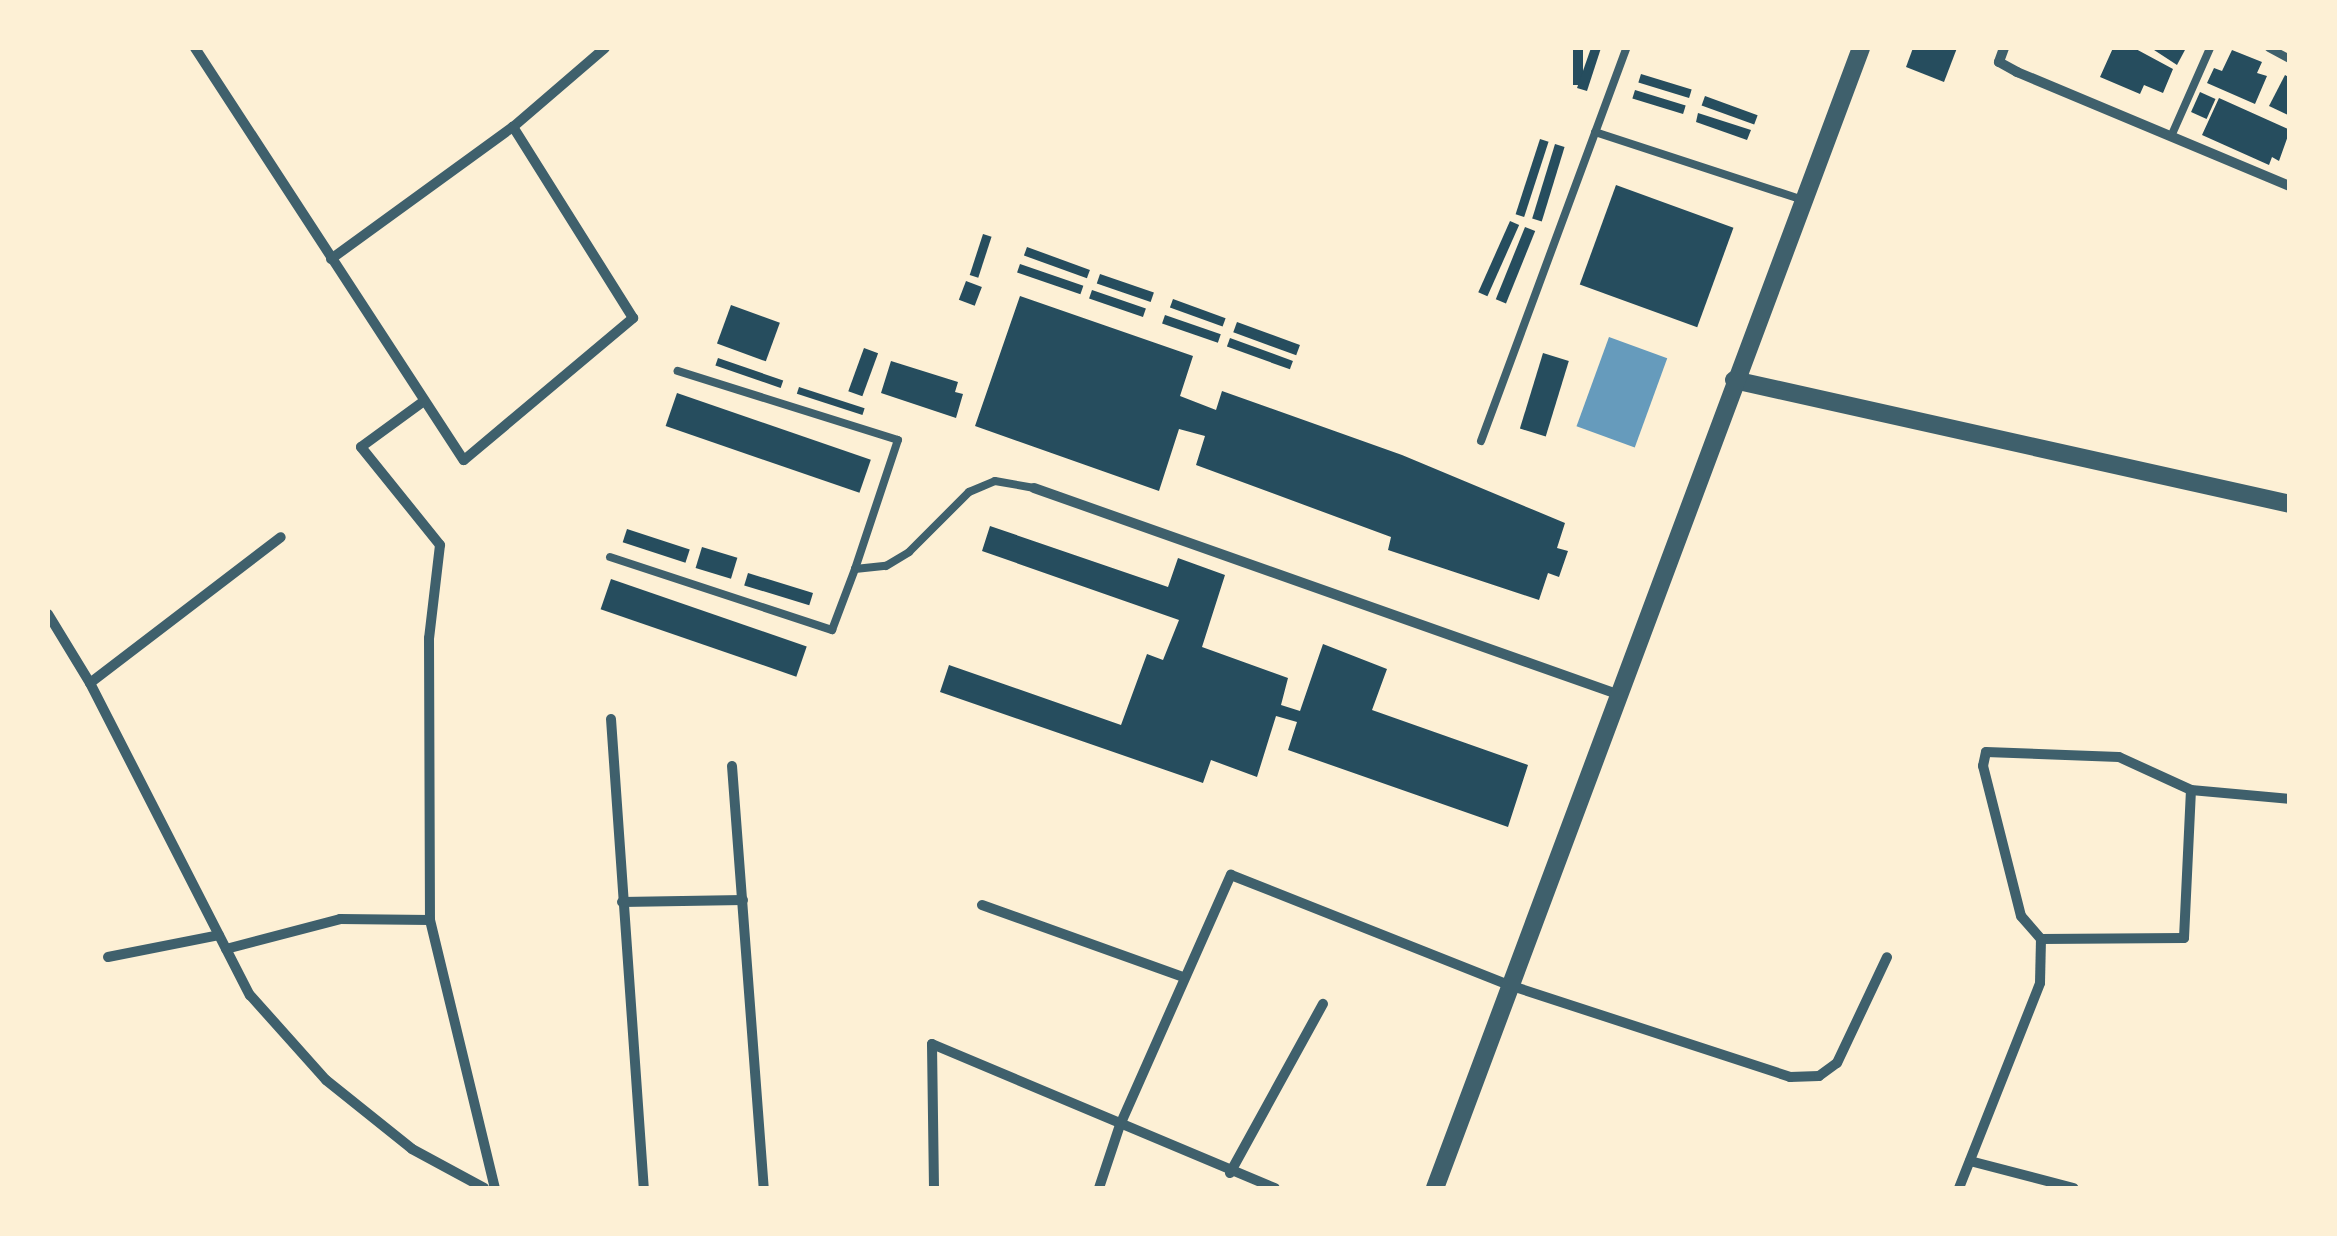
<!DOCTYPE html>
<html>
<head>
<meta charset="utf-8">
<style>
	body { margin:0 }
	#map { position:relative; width:2337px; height:1236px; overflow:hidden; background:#fdf0d5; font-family:Rubik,sans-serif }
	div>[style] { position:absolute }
	.water>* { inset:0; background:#669bbc; transform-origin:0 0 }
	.building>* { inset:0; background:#264d5e; transform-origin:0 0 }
	.service>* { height:8px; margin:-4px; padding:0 4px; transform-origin:4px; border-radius:4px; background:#3f606c }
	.minor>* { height:10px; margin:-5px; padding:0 5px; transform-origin:5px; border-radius:5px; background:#3f606c }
	.tertiary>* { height:18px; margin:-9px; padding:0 9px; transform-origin:9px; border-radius:9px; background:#3f606c }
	span { translate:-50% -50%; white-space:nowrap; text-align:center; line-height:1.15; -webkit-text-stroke:10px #fdf0d5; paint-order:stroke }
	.frame { position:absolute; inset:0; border:50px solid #fdf0d5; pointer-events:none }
</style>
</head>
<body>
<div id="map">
	<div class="water">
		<div style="left:1609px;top:337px;width:62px;height:95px;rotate:20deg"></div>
	</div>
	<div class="building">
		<div style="left:1573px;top:48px;width:10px;height:37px"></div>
		<div style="clip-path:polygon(1591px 48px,1601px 48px,1587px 91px,1577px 88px)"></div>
		<div style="clip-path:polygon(1913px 48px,1957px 48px,1944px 82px,1906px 67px)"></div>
		<div style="clip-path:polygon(2113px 48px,2134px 48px,2173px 69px,2163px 93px,2144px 85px,2140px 94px,2100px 77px)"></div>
		<div style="clip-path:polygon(2151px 48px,2186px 48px,2177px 65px)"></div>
		<div style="clip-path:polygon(2232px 50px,2262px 62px,2257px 73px,2267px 76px,2255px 104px,2207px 83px,2214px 68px,2222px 71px)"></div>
		<div style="left:1641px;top:74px;width:53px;height:9px;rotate:17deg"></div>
		<div style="clip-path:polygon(2285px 75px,2290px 78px,2290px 116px,2269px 106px)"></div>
		<div style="left:1635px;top:90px;width:53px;height:9px;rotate:17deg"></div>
		<div style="left:2200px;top:92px;width:17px;height:22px;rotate:24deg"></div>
		<div style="left:1705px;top:96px;width:56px;height:10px;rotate:20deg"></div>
		<div style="clip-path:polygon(2219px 98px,2290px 130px,2279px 161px,2272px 157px,2269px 165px,2202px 135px)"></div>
		<div style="clip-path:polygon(1698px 113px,1751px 130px,1747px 140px,1696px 122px)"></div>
		<div style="left:1540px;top:139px;width:9px;height:79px;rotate:18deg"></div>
		<div style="left:1555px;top:144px;width:10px;height:78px;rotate:17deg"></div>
		<div style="left:1616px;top:185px;width:125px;height:106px;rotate:20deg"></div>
		<div style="left:1510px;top:221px;width:10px;height:78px;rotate:24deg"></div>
		<div style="left:1525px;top:227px;width:11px;height:78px;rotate:22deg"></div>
		<div style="left:983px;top:234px;width:9px;height:43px;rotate:18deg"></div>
		<div style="left:1027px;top:247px;width:67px;height:9px;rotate:20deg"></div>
		<div style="left:1020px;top:264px;width:67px;height:9px;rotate:19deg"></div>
		<div style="left:1100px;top:274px;width:57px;height:10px;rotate:19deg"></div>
		<div style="left:966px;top:281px;width:17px;height:20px;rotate:21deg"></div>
		<div style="left:1092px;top:290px;width:57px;height:9px;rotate:19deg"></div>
		<div style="clip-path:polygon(1020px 296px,1193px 356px,1180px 396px,1216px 410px,1222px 391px,1402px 455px,1565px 523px,1557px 548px,1568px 551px,1559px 577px,1548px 573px,1539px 600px,1388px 550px,1391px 537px,1196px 465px,1205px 436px,1179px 429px,1159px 491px,975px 426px)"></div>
		<div style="left:1173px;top:299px;width:56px;height:9px;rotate:20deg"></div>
		<div style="left:731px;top:305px;width:52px;height:41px;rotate:20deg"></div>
		<div style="left:1165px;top:315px;width:59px;height:9px;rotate:19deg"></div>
		<div style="left:1237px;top:322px;width:67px;height:11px;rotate:20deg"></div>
		<div style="left:1230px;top:338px;width:67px;height:9px;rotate:20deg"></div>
		<div style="left:864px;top:348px;width:15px;height:46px;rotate:20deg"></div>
		<div style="left:1543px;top:353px;width:27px;height:79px;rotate:17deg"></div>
		<div style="left:718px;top:358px;width:69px;height:8px;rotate:19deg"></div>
		<div style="clip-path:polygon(891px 361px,958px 382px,955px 392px,963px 394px,956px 418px,881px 393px)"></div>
		<div style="left:799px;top:387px;width:69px;height:7px;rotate:18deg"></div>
		<div style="left:677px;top:393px;width:205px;height:35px;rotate:19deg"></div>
		<div style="clip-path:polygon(990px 526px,1168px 587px,1178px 558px,1225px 575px,1202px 647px,1288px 678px,1281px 705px,1300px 711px,1323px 644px,1387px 669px,1372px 710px,1528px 765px,1508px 827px,1288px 750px,1297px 722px,1276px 716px,1257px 777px,1211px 760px,1203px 783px,940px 692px,949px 665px,1121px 725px,1147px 654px,1163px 660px,1179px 620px,982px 551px)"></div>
		<div style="left:627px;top:529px;width:66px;height:14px;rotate:18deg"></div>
		<div style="left:702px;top:547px;width:37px;height:22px;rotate:17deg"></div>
		<div style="left:748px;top:573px;width:68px;height:13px;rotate:17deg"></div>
		<div style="left:611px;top:579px;width:207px;height:32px;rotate:19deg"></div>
	</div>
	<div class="service">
		<div style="left:2269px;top:48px;width:24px;rotate:28deg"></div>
		<div style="left:1595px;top:132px;width:219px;rotate:18.1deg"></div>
		<div style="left:2173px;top:132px;width:92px;rotate:-66.2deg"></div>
		<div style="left:1481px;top:441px;width:419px;rotate:-69.7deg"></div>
		<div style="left:610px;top:557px;width:234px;rotate:18.2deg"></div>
		<div style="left:832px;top:630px;width:65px;rotate:-69.3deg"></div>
		<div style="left:855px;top:569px;width:136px;rotate:-71.6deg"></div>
		<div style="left:898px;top:440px;width:231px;rotate:-162.6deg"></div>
		<div style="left:855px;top:569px;width:31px;rotate:-6deg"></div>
		<div style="left:886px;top:566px;width:27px;rotate:-31deg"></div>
		<div style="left:909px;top:552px;width:85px;rotate:-45deg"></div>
		<div style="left:969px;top:492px;width:28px;rotate:-23deg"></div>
		<div style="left:995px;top:481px;width:40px;rotate:10deg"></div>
	</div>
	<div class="minor">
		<div style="left:195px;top:48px;width:492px;rotate:56.9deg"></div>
		<div style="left:464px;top:460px;width:221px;rotate:-40deg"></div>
		<div style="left:633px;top:318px;width:226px;rotate:-122.1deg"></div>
		<div style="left:513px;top:127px;width:121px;rotate:-40.7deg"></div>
		<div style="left:2004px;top:48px;width:15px;rotate:110deg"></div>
		<div style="left:1999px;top:62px;width:21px;rotate:29deg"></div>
		<div style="left:2017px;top:72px;width:296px;rotate:22.7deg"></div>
		<div style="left:331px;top:259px;width:225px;rotate:-36deg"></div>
		<div style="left:424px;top:401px;width:78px;rotate:143.9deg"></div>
		<div style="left:361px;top:447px;width:126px;rotate:51.1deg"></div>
		<div style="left:440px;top:545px;width:94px;rotate:96.7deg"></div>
		<div style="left:429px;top:638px;width:282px;rotate:89.8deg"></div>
		<div style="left:430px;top:920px;width:276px;rotate:76.4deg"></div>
		<div style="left:1034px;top:488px;width:618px;rotate:19.46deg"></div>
		<div style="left:48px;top:614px;width:81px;rotate:58.7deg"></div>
		<div style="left:90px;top:683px;width:351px;rotate:62.9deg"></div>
		<div style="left:250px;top:995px;width:114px;rotate:48.2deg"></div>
		<div style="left:326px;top:1080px;width:110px;rotate:38.7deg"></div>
		<div style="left:412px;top:1149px;width:82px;rotate:28.4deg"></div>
		<div style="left:90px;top:683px;width:240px;rotate:-37.4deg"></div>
		<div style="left:611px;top:719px;width:470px;rotate:86deg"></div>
		<div style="left:732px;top:766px;width:423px;rotate:85.7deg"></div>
		<div style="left:622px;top:902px;width:121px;rotate:-0.9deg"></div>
		<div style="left:982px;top:905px;width:214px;rotate:19.7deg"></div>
		<div style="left:2041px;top:939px;width:143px;rotate:-0.4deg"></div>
		<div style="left:2184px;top:938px;width:148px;rotate:-87.3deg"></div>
		<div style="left:226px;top:949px;width:118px;rotate:-14.7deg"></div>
		<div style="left:340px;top:919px;width:90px;rotate:0.6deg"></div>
		<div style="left:108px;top:957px;width:113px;rotate:-11.2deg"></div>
		<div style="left:1970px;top:1161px;width:107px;rotate:14.6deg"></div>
		<div style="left:1230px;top:1173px;width:193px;rotate:-61.2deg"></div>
		<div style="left:934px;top:1188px;width:144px;rotate:-90.8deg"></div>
		<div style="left:932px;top:1044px;width:372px;rotate:22.8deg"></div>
		<div style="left:1099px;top:1188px;width:66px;rotate:-71.6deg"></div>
		<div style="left:1120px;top:1125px;width:274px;rotate:-66.1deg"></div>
		<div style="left:1231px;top:875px;width:299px;rotate:21.6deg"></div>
		<div style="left:1509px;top:985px;width:296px;rotate:18.1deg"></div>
		<div style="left:1790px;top:1077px;width:29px;rotate:-2deg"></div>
		<div style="left:1819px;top:1076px;width:22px;rotate:-36deg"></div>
		<div style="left:1837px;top:1063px;width:117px;rotate:-64.7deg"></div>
		<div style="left:1959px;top:1188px;width:220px;rotate:-68.4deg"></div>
		<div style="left:2040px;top:983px;width:44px;rotate:-88.7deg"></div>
		<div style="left:2041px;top:939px;width:30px;rotate:-131deg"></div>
		<div style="left:2021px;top:916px;width:155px;rotate:-104.2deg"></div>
		<div style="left:1983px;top:766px;width:14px;rotate:-78deg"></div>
		<div style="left:1986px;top:752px;width:133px;rotate:2.2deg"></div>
		<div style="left:2119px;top:757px;width:79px;rotate:24.6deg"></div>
		<div style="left:2191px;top:790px;width:99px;rotate:5.2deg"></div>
	</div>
	<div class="tertiary">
		<div style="left:1734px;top:380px;width:570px;rotate:12.57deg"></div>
		<div style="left:1435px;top:1188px;width:1217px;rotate:-69.51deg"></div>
	</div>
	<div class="frame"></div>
</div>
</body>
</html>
